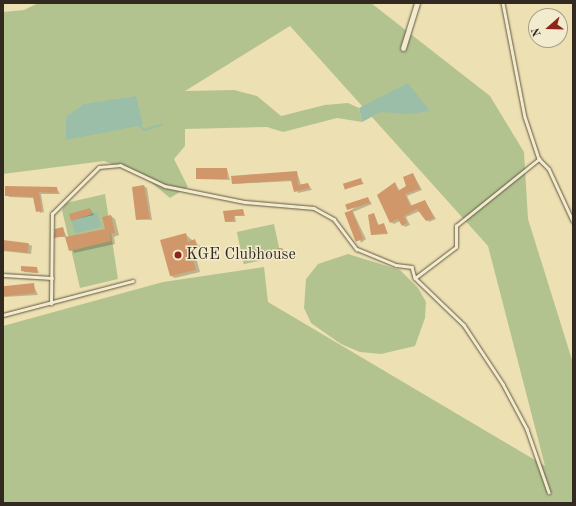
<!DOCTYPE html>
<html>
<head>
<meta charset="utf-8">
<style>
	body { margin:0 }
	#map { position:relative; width:576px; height:506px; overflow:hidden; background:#ede0b2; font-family:"Old Standard TT",serif }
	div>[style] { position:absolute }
	.green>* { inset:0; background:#b3c390; transform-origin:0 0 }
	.water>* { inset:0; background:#9abea7; transform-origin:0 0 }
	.shadow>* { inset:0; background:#0003 }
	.stream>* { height:2px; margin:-1px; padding:0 1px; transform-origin:1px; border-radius:1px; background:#9abea7 }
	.building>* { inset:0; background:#d0976b; transform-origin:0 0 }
	.round { border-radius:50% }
	.roads { filter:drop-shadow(0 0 1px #615844) drop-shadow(0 0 1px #615844) }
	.lane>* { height:2.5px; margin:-1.25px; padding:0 1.25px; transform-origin:1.25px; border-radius:1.25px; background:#f3ebcd }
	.street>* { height:5px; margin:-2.5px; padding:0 2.5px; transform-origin:2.5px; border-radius:2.5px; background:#f3ebcd }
	.dots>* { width:11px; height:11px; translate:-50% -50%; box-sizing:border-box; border:2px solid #f3ebcd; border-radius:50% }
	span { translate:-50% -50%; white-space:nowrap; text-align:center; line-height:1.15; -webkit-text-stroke:3px #f3ebcd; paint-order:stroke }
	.poi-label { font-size:16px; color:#322a20 }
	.left { translate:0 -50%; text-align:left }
	.frame { position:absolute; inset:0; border:4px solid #322a20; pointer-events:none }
	.north { position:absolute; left:528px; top:8px; width:40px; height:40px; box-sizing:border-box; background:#f3ebcd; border:1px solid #a69e88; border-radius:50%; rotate:250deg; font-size:11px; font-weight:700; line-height:16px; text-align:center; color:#322a20 }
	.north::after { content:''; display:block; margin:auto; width:14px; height:18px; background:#8f2418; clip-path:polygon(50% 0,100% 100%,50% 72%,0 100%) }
</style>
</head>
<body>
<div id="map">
	<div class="green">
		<div style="clip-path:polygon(38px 3px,371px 3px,490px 96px,524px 152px,528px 219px,573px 363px,573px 503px,3px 503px,3px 326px,163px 282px,264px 267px,268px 302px,545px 466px,488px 246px,290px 26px,185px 91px,234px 90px,257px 96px,281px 116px,325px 105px,348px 103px,359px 108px,362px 122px,337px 118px,283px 132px,267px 127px,185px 129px,185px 146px,174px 159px,188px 187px,170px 198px,143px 176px,104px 161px,3px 174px,3px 12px,24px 10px)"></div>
		<div style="clip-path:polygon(105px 194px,118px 279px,80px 288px,62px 210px,66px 203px)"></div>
		<div style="left:274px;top:224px;width:33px;height:38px;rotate:78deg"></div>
		<div style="clip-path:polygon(348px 254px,400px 270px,418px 288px,426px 302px,425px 318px,415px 346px,381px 354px,360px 352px,341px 344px,311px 323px,304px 308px,306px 279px,318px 264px)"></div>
	</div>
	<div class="water">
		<div style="clip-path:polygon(408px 83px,430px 111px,409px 114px,381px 112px,362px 122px,359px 108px)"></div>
		<div style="clip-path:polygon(136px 96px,143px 125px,66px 140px,66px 117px,84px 104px)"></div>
		<div style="left:97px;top:212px;width:15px;height:27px;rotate:74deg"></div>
	</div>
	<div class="shadow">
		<div style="clip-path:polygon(227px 169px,230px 180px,197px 179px)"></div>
		<div style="clip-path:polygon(297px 172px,301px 185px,308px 184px,312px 190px,298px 193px,293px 181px,233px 184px)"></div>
		<div style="clip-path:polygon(413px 174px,422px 190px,407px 196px,412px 206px,425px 201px,436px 219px,429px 222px,420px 211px,406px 217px,410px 225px,405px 227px,400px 221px,394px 224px,391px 222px,395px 183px,400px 191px,408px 187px)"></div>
		<div style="clip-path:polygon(360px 179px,364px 184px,344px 187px)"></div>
		<div style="clip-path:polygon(144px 186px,147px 188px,152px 220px,137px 219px,133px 188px)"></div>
		<div style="clip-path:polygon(6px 187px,57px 188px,60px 194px,41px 194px,44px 212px,40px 213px,34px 198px,9px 197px)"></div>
		<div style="clip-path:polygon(368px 198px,372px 204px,353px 212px,366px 239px,361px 243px,350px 211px)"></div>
		<div style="clip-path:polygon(90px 209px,94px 215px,72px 220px,71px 215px)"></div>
		<div style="clip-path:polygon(243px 210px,245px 216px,235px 216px,236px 222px,226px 222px,224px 212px)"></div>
		<div style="clip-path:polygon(374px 214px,379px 226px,385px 226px,388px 234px,372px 235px)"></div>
		<div style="clip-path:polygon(111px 216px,115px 219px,119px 235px,114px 237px,115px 244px,74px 253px,65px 237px,56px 237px,63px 228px,67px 238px,106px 230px)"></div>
		<div style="clip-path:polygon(186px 235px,201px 247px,194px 250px,200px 272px,175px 278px,171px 276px)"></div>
		<div style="clip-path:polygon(3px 241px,28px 244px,32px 246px,31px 254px,3px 251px)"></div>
		<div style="clip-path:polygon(285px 250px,288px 255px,278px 257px,276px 251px)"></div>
		<div style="clip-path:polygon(22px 267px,37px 268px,39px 273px,24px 272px)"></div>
		<div style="clip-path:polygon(33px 284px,38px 295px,4px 297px,3px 288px)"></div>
	</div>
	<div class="stream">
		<div style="left:139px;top:126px;width:6px;rotate:39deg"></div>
		<div style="left:144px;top:130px;width:18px;rotate:-16deg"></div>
	</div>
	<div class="building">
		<div style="left:227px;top:168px;width:11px;height:31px;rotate:90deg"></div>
		<div style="clip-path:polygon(297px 171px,298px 185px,308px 183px,310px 188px,294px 192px,291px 180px,232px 184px,231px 176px)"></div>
		<div style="clip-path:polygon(413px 173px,420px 189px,405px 194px,410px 206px,425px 200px,434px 218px,426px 221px,417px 209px,404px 216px,407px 223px,402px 226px,398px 219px,390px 223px,377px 195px,395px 182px,398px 191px,406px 186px,403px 177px)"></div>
		<div style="left:361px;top:178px;width:6px;height:19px;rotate:72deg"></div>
		<div style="clip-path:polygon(144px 185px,150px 219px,136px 220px,132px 187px)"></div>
		<div style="clip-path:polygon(5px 186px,57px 187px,57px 193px,39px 192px,42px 211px,36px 212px,33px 197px,5px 196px)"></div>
		<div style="left:368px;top:197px;width:6px;height:24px;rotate:72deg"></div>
		<div style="clip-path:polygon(90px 208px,92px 214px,71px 221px,69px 214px)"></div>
		<div style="clip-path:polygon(243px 209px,244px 215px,234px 216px,234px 221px,225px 222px,223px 211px)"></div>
		<div style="left:352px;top:210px;width:31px;height:8px;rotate:69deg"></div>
		<div style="clip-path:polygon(374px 213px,378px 225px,384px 223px,387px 233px,371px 235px,368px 215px)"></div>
		<div style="clip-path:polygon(111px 215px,115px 233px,110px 234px,111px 241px,69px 251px,65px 237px,105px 229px,102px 217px)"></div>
		<div style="clip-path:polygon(63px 227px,65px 236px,54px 238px,55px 229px)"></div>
		<div style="clip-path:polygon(186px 233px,188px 242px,195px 239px,197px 245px,190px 248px,196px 270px,170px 276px,160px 240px)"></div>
		<div style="left:3px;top:240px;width:26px;height:10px;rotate:7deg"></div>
		<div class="round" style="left:275px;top:248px;width:10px;height:10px"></div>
		<div style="clip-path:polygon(21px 266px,37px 267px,37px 273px,21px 271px)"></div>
		<div style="left:34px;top:283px;width:10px;height:31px;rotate:84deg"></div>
	</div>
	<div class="roads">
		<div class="lane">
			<div style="left:503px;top:3px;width:116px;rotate:79.1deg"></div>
			<div style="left:525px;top:117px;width:44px;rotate:71.6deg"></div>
			<div style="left:539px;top:159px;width:14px;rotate:45deg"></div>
			<div style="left:549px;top:169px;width:57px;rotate:65.2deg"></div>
			<div style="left:3px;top:275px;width:49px;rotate:3.5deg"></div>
			<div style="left:415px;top:278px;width:51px;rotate:-37.1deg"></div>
			<div style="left:456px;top:247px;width:21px;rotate:-90deg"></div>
			<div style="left:456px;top:226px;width:107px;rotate:-38.9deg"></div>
			<div style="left:51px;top:304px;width:90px;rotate:-89.4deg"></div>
			<div style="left:52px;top:214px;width:66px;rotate:-45deg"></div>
			<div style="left:99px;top:167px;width:21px;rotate:-5deg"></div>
			<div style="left:120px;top:165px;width:50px;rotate:25deg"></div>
			<div style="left:165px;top:186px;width:82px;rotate:11.3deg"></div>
			<div style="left:245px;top:202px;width:69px;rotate:5deg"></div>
			<div style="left:314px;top:208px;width:23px;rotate:29deg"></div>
			<div style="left:334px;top:219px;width:38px;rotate:53deg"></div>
			<div style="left:357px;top:249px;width:42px;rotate:22.3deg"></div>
			<div style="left:396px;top:265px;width:16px;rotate:7deg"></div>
			<div style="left:412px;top:267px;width:11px;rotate:75deg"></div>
			<div style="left:415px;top:278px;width:68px;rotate:43.8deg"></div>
			<div style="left:464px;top:325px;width:71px;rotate:56.5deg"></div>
			<div style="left:503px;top:384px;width:51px;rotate:61.9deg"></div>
			<div style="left:527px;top:429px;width:67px;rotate:70.8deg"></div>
			<div style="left:3px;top:315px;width:134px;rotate:-14.7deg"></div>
		</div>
		<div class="street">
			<div style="left:403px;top:48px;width:47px;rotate:-72.7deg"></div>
		</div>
	</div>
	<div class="dots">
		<div style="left:178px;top:255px;background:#8f2418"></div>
	</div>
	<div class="poi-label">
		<span class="left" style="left:186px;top:255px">KGE Clubhouse</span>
	</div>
	<div class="frame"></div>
	<div class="north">N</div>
</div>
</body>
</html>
